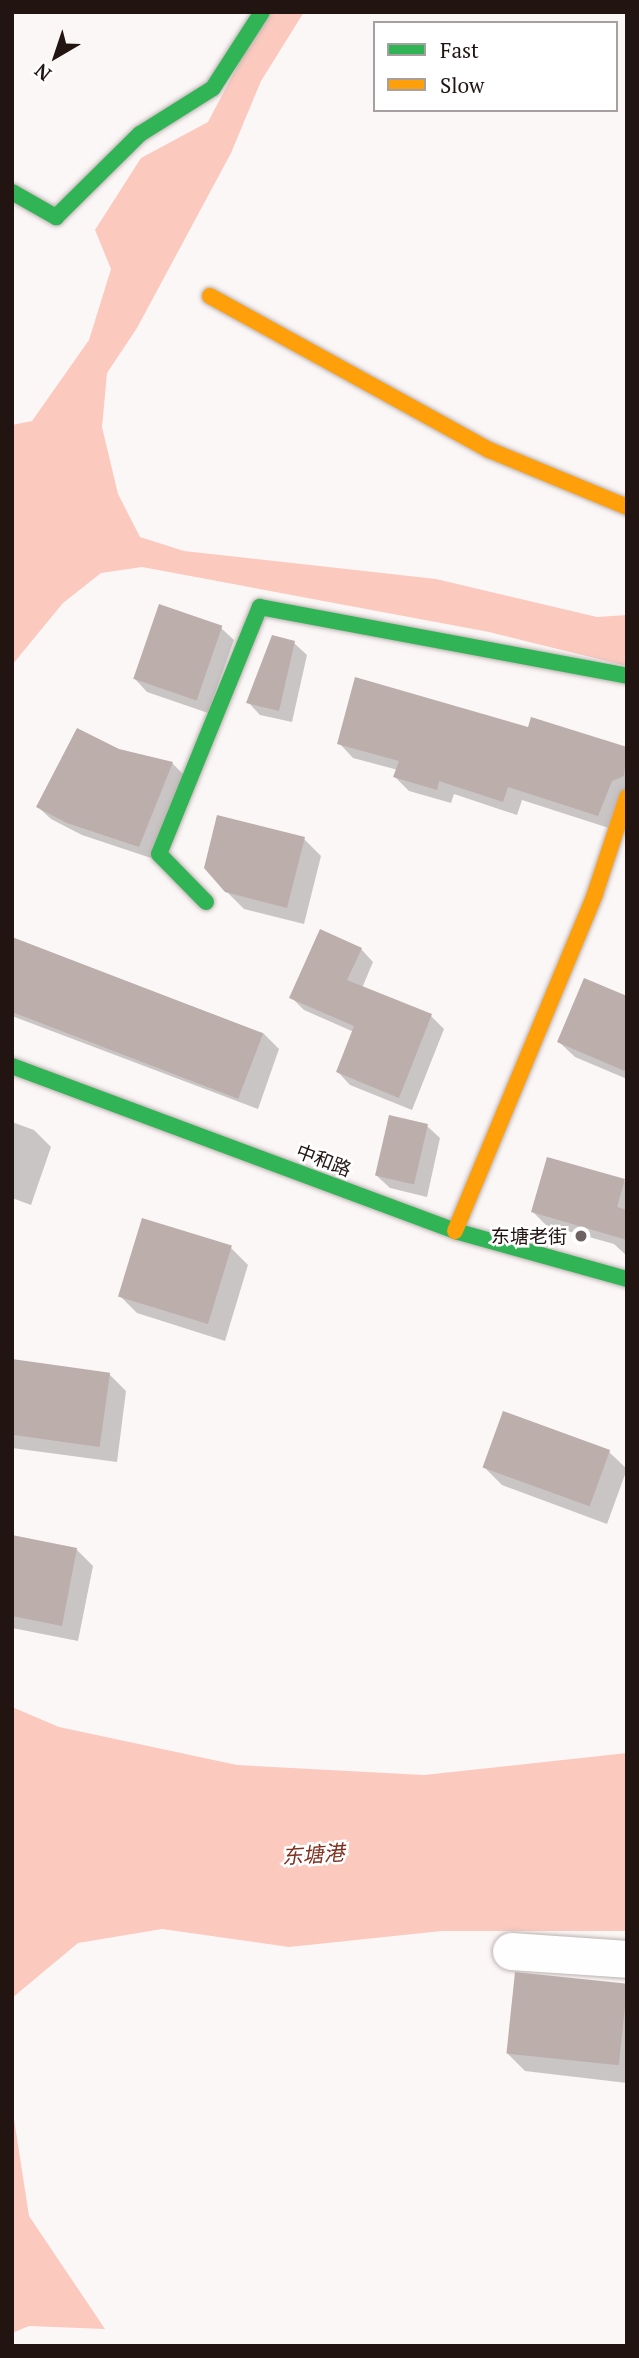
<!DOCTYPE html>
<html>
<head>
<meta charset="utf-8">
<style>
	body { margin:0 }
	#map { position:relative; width:639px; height:2358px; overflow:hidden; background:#fcf7f7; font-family:"PT Serif","Noto Sans SC",serif }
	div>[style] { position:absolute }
	.water>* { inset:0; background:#fbc9be }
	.shadow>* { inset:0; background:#0003 }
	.building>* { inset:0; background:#bcaeab; transform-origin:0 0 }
	.roads { filter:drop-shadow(0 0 2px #bbb2b0) drop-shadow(0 0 2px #bbb2b0) }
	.street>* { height:37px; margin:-18.5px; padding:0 18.5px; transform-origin:18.5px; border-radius:18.5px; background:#fffefe }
	.fast>* { height:16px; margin:-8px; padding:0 8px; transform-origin:8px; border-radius:8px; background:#30b455 }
	.slow>* { height:16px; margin:-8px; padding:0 8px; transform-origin:8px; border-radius:8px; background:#ff9f0a }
	.dots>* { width:19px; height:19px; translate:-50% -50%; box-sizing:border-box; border:4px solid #fff; border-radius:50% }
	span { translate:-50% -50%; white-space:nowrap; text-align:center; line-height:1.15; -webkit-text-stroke:5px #fff; paint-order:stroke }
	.street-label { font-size:19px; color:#211411 }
	.poi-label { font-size:19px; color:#211411 }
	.right { translate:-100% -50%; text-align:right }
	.water-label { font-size:21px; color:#80301f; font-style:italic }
	.frame { position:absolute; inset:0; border:14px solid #211411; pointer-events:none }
	.legend { position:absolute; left:373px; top:21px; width:245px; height:91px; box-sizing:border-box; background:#fff; border:2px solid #a6a1a0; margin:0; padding:9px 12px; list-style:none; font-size:21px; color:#211411 }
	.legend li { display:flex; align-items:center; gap:14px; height:35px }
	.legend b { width:35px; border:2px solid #a6a1a0 }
	.north { position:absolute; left:21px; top:21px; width:70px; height:70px; -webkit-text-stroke:5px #fff; paint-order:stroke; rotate:219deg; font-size:19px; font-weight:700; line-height:28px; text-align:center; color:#211411 }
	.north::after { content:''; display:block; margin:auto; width:24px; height:32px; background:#211411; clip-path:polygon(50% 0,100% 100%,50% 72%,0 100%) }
</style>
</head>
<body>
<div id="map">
	<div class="water">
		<div style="clip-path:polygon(266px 12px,304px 12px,261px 81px,231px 153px,137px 328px,107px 373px,102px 427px,118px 494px,140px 537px,184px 551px,436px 579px,597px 617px,627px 615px,627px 666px,489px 632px,142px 567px,101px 573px,63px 603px,12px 665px,12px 425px,32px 421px,89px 340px,111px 269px,95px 230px,141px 158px,208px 122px)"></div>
		<div style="clip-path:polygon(12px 1707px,59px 1727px,237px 1765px,424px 1775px,627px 1753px,627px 1931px,442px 1931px,289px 1947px,162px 1929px,78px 1943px,12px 1998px)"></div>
		<div style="clip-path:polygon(12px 2106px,29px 2216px,105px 2329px,29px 2326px,12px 2333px)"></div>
	</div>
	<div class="shadow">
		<div style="clip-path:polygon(221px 628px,234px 640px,208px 713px,147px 692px,135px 679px)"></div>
		<div style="clip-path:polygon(294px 643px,307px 655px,292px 722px,260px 715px,248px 702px)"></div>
		<div style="clip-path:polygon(529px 729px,627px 749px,627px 795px,612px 829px,522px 800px,517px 815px,454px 794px,451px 803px,409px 791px,395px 777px,398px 770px,353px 758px,339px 743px)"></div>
		<div style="clip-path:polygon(119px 751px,172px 763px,185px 776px,151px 858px,82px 835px,51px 819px,38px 807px)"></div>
		<div style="clip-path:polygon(304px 839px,321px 856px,304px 924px,244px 909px,226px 891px)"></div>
		<div style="clip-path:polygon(12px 939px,263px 1033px,279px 1049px,258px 1109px,12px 1016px)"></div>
		<div style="clip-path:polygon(361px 949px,373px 962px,362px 988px,431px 1016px,444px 1029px,412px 1110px,350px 1085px,338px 1072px,354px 1032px,304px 1010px,291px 997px)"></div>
		<div style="clip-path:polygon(627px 998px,627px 1079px,575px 1057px,559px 1042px)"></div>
		<div style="clip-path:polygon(12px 1122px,34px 1130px,51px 1147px,31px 1205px,12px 1198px)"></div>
		<div style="clip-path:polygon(427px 1126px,440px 1138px,427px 1197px,390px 1188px,377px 1176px)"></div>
		<div style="clip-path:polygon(624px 1181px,627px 1184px,627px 1256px,614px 1244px,546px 1225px,533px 1212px)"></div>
		<div style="clip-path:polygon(231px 1248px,248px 1265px,225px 1341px,137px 1313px,120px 1296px)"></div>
		<div style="clip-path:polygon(12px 1361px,109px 1374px,126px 1391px,117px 1462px,12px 1448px)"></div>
		<div style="clip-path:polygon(504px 1413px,609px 1452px,627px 1469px,607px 1524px,502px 1485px,485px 1468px)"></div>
		<div style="clip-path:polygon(12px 1537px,77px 1550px,93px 1566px,78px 1641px,12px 1628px)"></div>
		<div style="clip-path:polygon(627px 1985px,627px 2083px,525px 2071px,508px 2054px)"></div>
	</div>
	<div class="building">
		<div style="left:159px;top:604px;width:67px;height:79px;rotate:19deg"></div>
		<div style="clip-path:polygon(272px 635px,295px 641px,279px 711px,246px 703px)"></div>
		<div style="clip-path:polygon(355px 677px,528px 727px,531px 717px,627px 747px,624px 776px,612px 781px,598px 816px,508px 787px,503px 802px,439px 781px,437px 790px,393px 777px,399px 761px,337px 744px)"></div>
		<div style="clip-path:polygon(77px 728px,119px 749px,173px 762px,139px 847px,67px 823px,36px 807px)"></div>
		<div style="clip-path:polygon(217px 815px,305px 837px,287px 908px,225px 892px,204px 868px)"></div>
		<div style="clip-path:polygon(320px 929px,362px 948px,347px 980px,432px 1014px,399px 1098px,336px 1072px,354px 1026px,289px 998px)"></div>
		<div style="left:12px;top:937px;width:269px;height:70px;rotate:21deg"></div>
		<div style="clip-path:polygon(584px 978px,627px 996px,627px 1072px,557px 1042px)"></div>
		<div style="left:389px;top:1115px;width:40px;height:62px;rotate:13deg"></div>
		<div style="clip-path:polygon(547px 1157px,625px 1179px,617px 1207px,627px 1210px,627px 1240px,531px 1212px)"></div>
		<div style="left:142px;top:1218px;width:94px;height:82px;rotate:17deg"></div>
		<div style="left:12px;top:1359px;width:99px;height:75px;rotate:8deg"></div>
		<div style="left:503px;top:1411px;width:114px;height:60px;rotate:20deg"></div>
		<div style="clip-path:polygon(12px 1535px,77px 1548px,62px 1626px,12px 1616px)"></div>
		<div style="left:515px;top:1972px;width:113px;height:82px;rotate:6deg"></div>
	</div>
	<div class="roads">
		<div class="street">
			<div style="left:511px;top:1951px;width:116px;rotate:3.9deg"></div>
		</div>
		<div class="fast">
			<div style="left:12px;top:192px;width:51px;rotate:29.6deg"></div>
			<div style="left:56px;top:217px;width:118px;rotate:-44.7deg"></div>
			<div style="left:140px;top:134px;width:86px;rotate:-32.2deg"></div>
			<div style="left:213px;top:88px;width:90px;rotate:-57.2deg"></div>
			<div style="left:206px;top:902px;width:67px;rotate:-134.4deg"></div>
			<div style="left:159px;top:854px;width:267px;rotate:-67.8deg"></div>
			<div style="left:260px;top:607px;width:373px;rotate:10.6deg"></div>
			<div style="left:12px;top:1066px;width:473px;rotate:20.4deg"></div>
			<div style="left:455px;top:1231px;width:179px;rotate:15.6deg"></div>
		</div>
		<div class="slow">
			<div style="left:210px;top:296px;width:319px;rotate:28.9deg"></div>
			<div style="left:489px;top:450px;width:149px;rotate:22.4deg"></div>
			<div style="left:455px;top:1231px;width:365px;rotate:-67.4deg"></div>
			<div style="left:595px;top:894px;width:102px;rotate:-71.7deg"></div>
		</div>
	</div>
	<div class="dots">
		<div style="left:581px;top:1236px;background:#6e6362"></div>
	</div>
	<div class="street-label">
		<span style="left:324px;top:1160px;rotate:21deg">中和路</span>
	</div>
	<div class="poi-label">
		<span class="right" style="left:567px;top:1236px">东塘老街</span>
	</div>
	<div class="water-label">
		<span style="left:313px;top:1854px;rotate:-4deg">东塘港</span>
	</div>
	<div class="frame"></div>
	<ul class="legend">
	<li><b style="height:9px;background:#30b455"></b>Fast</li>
	<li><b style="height:9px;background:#ff9f0a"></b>Slow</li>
	</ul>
	<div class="north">N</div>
</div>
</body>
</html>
